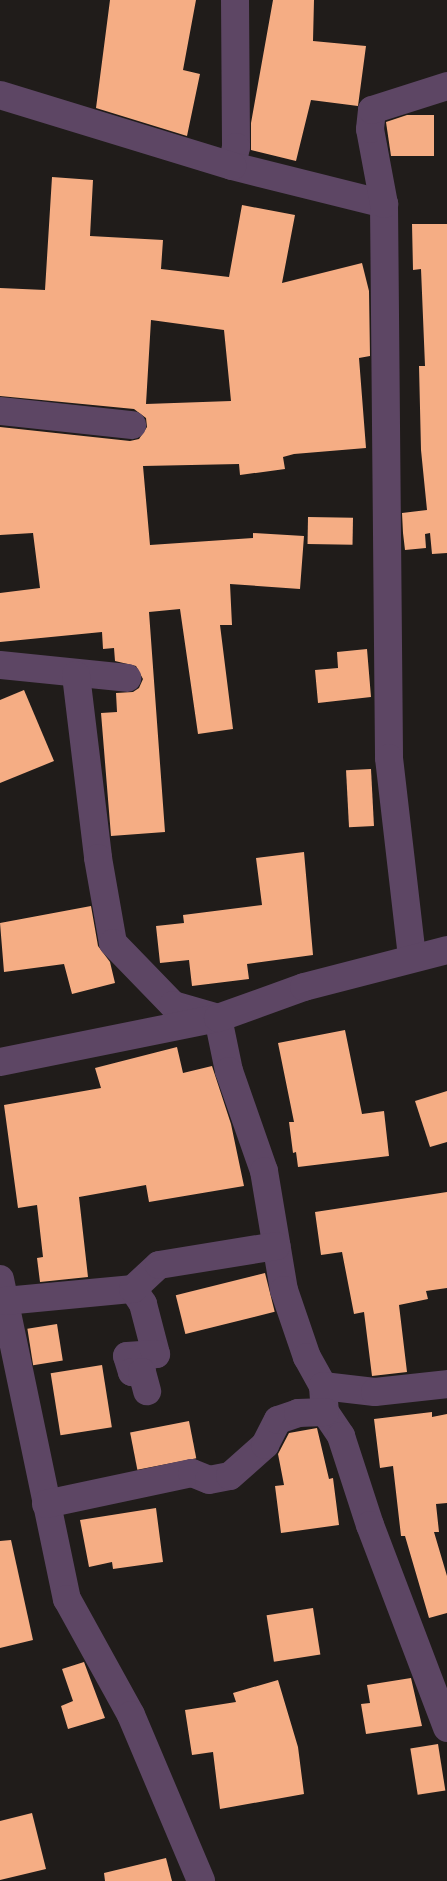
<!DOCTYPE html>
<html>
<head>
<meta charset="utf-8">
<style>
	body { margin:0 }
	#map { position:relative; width:447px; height:1881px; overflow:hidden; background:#201c1a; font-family:"Noto Serif",serif }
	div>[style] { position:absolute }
	.building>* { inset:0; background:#f5ad84; transform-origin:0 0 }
	.street>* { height:28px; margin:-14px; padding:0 14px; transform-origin:14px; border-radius:14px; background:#5d4664 }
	span { translate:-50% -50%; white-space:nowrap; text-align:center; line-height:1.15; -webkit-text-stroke:5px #080706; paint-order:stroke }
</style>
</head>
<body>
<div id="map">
	<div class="building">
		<div style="clip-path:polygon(110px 0,196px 0,183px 70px,200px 74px,187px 136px,96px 108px)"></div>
		<div style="clip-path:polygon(273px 0,314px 0,313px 41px,366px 46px,358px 106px,311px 100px,296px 161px,251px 150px,251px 123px)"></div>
		<div style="clip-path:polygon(407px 115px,434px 115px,434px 156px,391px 156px,386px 122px)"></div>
		<div style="clip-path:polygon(evenodd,52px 177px,93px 180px,90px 236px,163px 240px,161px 269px,229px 277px,242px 205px,295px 215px,282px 283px,362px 263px,369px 291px,370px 356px,359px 358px,366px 448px,294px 454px,283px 457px,285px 469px,240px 475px,239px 464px,143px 466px,150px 545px,253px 538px,253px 533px,304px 536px,300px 589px,230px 584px,232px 625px,220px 625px,233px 729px,198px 734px,180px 609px,149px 612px,165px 832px,111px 836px,101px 713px,117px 712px,116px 693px,133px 692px,139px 688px,143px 679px,136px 666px,115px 661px,114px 648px,103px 649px,102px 632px,0 642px,0 593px,40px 588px,33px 533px,0 535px,0 427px,130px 441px,139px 439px,147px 427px,146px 418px,134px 409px,0 396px,0 288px,45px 290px,52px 177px,151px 320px,224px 330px,231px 401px,146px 404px,151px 320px)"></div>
		<div style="clip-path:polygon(412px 224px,447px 224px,447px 553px,432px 554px,430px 533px,425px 534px,426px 548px,405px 550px,403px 533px,402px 513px,427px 510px,421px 450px,419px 366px,425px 366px,421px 269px,413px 270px)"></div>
		<div style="left:308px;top:517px;width:45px;height:27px;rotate:1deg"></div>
		<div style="clip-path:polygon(367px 649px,371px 697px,318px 703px,315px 670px,338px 668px,337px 652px)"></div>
		<div style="clip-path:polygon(24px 690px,54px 761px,0 783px,0 700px)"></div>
		<div style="left:371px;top:769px;width:57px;height:25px;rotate:87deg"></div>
		<div style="clip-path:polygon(304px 852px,313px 955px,247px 964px,249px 979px,192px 986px,189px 960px,160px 963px,156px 926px,184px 923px,183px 915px,262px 905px,256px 858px)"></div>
		<div style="clip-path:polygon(91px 906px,98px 946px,110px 962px,115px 983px,72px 994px,64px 964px,4px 972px,0 923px)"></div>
		<div style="clip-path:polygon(345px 1030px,362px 1114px,384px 1111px,389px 1156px,298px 1167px,296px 1152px,293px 1153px,289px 1122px,294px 1122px,278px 1043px)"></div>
		<div style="clip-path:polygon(177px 1047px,183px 1073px,212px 1066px,231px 1124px,244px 1186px,149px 1202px,146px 1185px,79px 1197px,88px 1277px,40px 1282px,37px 1258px,43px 1257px,37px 1205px,18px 1208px,4px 1105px,101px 1088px,95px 1068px)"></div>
		<div style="clip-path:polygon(447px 1091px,447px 1142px,430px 1147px,415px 1101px)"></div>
		<div style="clip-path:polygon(447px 1192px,447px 1288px,426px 1291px,428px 1299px,399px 1305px,407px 1372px,372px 1376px,364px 1312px,354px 1314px,342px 1252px,321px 1255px,315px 1212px)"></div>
		<div style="left:265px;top:1273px;width:40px;height:92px;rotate:76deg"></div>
		<div style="left:57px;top:1324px;width:37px;height:30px;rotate:81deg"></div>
		<div style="left:102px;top:1365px;width:63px;height:52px;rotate:81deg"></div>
		<div style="clip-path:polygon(432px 1412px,432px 1417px,447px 1414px,447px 1503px,436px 1504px,439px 1532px,434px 1532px,447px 1576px,447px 1613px,429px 1618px,405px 1536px,401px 1536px,393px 1466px,380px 1468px,374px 1419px)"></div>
		<div style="left:189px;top:1421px;width:38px;height:60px;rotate:79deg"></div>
		<div style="clip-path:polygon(317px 1428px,329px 1479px,333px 1478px,339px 1525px,281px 1533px,275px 1486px,284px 1485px,278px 1454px,289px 1433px)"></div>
		<div style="clip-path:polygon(156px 1508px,163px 1562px,113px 1569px,112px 1562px,89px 1567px,80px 1520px)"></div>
		<div style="clip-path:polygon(11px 1540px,33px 1640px,0 1648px,0 1541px)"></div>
		<div style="left:313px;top:1608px;width:47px;height:47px;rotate:81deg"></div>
		<div style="clip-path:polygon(84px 1662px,105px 1718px,68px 1729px,61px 1706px,73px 1701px,62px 1669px)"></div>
		<div style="clip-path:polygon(411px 1678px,422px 1726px,366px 1734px,361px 1704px,370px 1703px,367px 1685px)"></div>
		<div style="clip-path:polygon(278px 1680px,298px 1747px,304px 1794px,220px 1809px,213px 1752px,192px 1755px,185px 1710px,236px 1702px,233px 1693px)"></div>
		<div style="left:438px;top:1744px;width:47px;height:28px;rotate:81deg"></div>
		<div style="clip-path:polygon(32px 1813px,46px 1869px,0 1880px,0 1821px)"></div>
		<div style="clip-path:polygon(166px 1858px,172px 1881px,105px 1881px,104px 1873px)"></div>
	</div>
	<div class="street">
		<div style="left:235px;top:0;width:147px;rotate:89.6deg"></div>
		<div style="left:236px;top:147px;width:19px;rotate:102deg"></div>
		<div style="left:232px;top:166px;width:157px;rotate:14deg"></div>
		<div style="left:384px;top:204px;width:554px;rotate:89.48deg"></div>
		<div style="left:389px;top:758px;width:200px;rotate:83.4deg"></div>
		<div style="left:0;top:95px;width:243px;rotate:17deg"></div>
		<div style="left:384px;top:204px;width:76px;rotate:-100.6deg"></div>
		<div style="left:370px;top:129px;width:19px;rotate:-84deg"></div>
		<div style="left:372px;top:110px;width:79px;rotate:-17.7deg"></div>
		<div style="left:0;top:411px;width:133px;rotate:6.1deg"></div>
		<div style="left:0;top:665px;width:128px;rotate:5.8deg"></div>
		<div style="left:76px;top:675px;width:184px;rotate:83.1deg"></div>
		<div style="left:98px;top:858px;width:86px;rotate:80deg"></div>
		<div style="left:113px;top:943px;width:86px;rotate:45.9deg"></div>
		<div style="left:173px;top:1005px;width:47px;rotate:16.1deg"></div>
		<div style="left:218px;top:1018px;width:54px;rotate:78.3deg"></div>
		<div style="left:229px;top:1071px;width:106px;rotate:70.7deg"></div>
		<div style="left:264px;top:1171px;width:121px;rotate:80.5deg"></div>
		<div style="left:284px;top:1290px;width:71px;rotate:71.1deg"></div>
		<div style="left:307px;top:1357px;width:33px;rotate:61deg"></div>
		<div style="left:323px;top:1386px;width:26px;rotate:86deg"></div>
		<div style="left:325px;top:1412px;width:29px;rotate:56deg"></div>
		<div style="left:341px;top:1436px;width:94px;rotate:72deg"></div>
		<div style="left:370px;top:1525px;width:217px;rotate:69.2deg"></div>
		<div style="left:0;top:1062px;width:222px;rotate:-11.4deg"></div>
		<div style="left:218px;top:1018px;width:91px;rotate:-19.8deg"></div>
		<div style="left:304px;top:987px;width:148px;rotate:-14.5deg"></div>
		<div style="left:0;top:1279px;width:327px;rotate:78.2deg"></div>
		<div style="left:67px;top:1599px;width:132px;rotate:61.1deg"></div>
		<div style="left:131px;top:1715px;width:180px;rotate:67.1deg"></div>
		<div style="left:133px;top:1289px;width:18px;rotate:56deg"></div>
		<div style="left:143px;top:1304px;width:52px;rotate:75.4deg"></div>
		<div style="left:156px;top:1354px;width:29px;rotate:176deg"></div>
		<div style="left:127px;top:1356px;width:17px;rotate:73deg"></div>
		<div style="left:132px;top:1372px;width:10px"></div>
		<div style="left:142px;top:1372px;width:20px;rotate:75deg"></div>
		<div style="left:5px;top:1301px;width:129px;rotate:-5.4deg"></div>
		<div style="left:133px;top:1289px;width:35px;rotate:-43deg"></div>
		<div style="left:159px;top:1265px;width:119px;rotate:-9.2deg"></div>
		<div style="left:323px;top:1386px;width:52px;rotate:6.6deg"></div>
		<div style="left:375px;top:1392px;width:72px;rotate:-6.3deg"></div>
		<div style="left:46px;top:1504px;width:149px;rotate:-12deg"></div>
		<div style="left:192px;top:1473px;width:18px;rotate:22deg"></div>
		<div style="left:209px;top:1480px;width:21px;rotate:-11deg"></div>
		<div style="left:230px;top:1476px;width:47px;rotate:-41.5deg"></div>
		<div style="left:265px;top:1445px;width:28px;rotate:-63deg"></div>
		<div style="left:278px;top:1420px;width:21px;rotate:-19deg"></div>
		<div style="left:298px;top:1413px;width:27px;rotate:-2deg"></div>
	</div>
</div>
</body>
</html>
